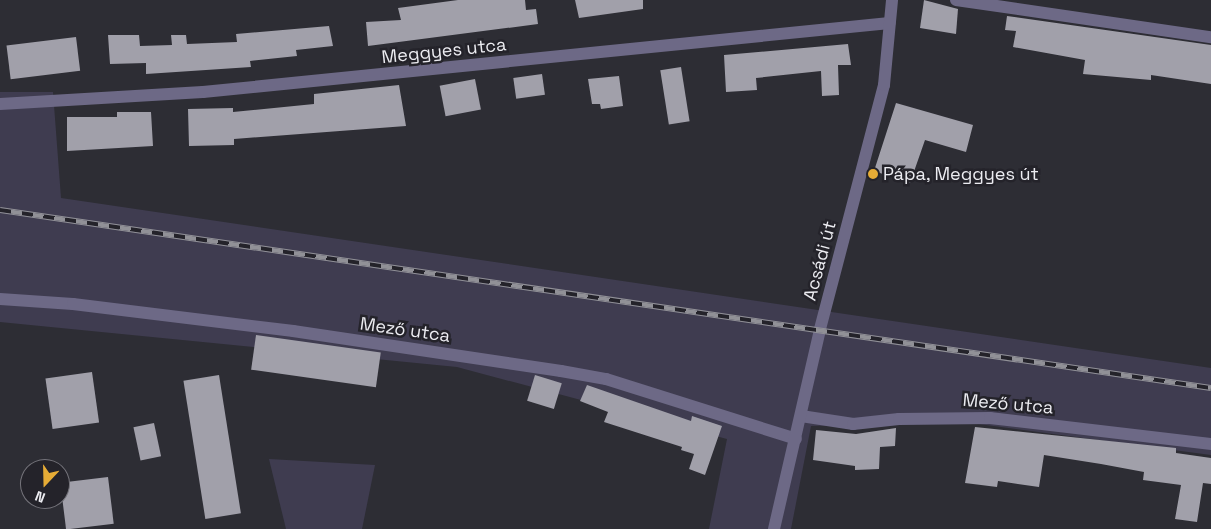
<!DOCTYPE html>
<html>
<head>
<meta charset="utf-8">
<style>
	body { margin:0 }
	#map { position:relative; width:1211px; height:529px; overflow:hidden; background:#2d2d34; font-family:"Space Grotesk",sans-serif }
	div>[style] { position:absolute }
	.green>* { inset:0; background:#3f3c50 }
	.building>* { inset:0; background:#a1a0aa; transform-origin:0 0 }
	.minor>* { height:12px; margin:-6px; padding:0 6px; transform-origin:6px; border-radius:6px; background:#6d6986 }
	.rail>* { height:5.5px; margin-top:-2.75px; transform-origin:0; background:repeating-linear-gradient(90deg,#24232a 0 11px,#919197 0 22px); box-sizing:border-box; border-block:1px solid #919197 }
	.dots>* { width:14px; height:14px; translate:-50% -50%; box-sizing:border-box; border:2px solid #24232a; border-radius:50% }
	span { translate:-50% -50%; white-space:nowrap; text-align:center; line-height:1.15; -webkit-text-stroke:5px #24232a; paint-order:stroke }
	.street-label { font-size:18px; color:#ececf1 }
	.poi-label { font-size:18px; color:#ececf1 }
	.left { translate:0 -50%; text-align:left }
	.north { position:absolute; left:20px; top:459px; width:50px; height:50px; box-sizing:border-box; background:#24232a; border:1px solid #74737a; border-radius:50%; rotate:201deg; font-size:14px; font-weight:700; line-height:20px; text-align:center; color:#ececf1 }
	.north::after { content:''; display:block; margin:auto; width:18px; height:22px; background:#e6ac36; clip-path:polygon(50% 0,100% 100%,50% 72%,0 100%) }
</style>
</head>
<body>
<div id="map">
	<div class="green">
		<div style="clip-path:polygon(0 92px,53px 92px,61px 198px,1211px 368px,1211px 455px,956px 421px,811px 426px,791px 529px,709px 529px,727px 439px,457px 367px,0 322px)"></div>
		<div style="clip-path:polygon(269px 459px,375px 465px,362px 529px,286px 529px)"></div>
	</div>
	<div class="building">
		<div style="clip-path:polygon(458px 0,525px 0,526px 10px,536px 9px,538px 24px,368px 46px,366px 22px,401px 20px,398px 8px)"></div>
		<div style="clip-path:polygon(575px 0,643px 0,643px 9px,579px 18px)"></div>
		<div style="clip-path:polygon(924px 0,958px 9px,956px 34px,920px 28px)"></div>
		<div style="clip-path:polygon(1007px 16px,1211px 45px,1211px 84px,1151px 75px,1151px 80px,1083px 74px,1085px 60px,1013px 47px,1016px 31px,1005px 30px)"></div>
		<div style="clip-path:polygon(329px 26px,333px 46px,296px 50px,297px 56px,250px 61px,251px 67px,146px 74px,146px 63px,110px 64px,108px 35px,139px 35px,140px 46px,172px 45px,171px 35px,186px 35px,187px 44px,237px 42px,236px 34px)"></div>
		<div style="left:76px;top:37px;width:34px;height:70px;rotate:83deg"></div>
		<div style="clip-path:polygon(848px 44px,851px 65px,838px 65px,839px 95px,822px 96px,821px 71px,756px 78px,757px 90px,726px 92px,724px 55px)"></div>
		<div style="left:681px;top:67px;width:55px;height:21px;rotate:81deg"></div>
		<div style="left:542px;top:74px;width:21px;height:29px;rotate:82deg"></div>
		<div style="clip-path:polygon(619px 76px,623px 106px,601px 109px,600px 104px,592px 104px,588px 79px)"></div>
		<div style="left:475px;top:79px;width:31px;height:36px;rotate:79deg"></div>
		<div style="clip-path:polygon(399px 85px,406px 126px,234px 139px,234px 145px,189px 146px,188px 109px,233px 108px,233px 112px,314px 104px,314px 94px)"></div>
		<div style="clip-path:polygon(896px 103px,973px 125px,966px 152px,925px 140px,910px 183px,874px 171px)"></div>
		<div style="clip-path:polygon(117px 112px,151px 112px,153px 146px,67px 151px,67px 117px,117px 117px)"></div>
		<div style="left:256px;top:335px;width:126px;height:35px;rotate:8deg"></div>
		<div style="left:92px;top:372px;width:51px;height:47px;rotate:82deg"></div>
		<div style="left:219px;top:375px;width:140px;height:36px;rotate:81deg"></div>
		<div style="left:535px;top:375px;width:28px;height:27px;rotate:17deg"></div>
		<div style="clip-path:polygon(587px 385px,691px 421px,692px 416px,722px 426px,705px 475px,689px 469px,694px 454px,681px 450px,682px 447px,604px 422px,608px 412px,580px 401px)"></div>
		<div style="left:154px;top:423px;width:34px;height:21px;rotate:78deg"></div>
		<div style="clip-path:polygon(975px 427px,1176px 448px,1176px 453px,1211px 458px,1211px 484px,1203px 483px,1197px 522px,1175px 519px,1181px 485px,1143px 480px,1144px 472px,1101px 464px,1044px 455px,1039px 487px,998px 481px,997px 487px,965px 483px)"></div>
		<div style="clip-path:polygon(896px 428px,895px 446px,880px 447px,879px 469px,855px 470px,855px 466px,813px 460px,816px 430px,856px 434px)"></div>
		<div style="left:108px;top:477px;width:47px;height:48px;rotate:83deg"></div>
	</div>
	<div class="minor">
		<div style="left:956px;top:0;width:258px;rotate:8.3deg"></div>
		<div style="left:0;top:104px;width:203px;rotate:-3.4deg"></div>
		<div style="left:203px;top:92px;width:690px;rotate:-5.74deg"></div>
		<div style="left:0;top:299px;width:73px;rotate:3.9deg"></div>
		<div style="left:73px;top:304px;width:222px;rotate:7deg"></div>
		<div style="left:293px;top:331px;width:271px;rotate:8.5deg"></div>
		<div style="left:561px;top:371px;width:46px;rotate:10.1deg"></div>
		<div style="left:606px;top:379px;width:199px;rotate:17.5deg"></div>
		<div style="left:801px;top:416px;width:53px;rotate:8.7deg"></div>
		<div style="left:853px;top:424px;width:46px;rotate:-6.2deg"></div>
		<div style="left:899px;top:419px;width:91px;rotate:-0.6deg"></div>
		<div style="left:990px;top:418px;width:223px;rotate:6.7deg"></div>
		<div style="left:774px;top:529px;width:205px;rotate:-77deg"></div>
		<div style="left:820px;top:329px;width:252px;rotate:-75.3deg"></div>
		<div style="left:884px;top:85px;width:85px;rotate:-84.6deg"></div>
	</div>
	<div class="rail">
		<div style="left:0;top:210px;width:1224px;rotate:8.36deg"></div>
	</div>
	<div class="dots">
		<div style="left:873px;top:174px;background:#e6ac36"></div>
	</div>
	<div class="street-label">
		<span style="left:444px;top:51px;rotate:-6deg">Meggyes utca</span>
		<span style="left:820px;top:261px;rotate:-75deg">Acsádi út</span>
		<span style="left:405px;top:330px;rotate:8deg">Mező utca</span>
		<span style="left:1008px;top:404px;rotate:5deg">Mező utca</span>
	</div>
	<div class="poi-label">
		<span class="left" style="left:883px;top:174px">Pápa, Meggyes út</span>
	</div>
	<div class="north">N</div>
</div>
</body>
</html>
